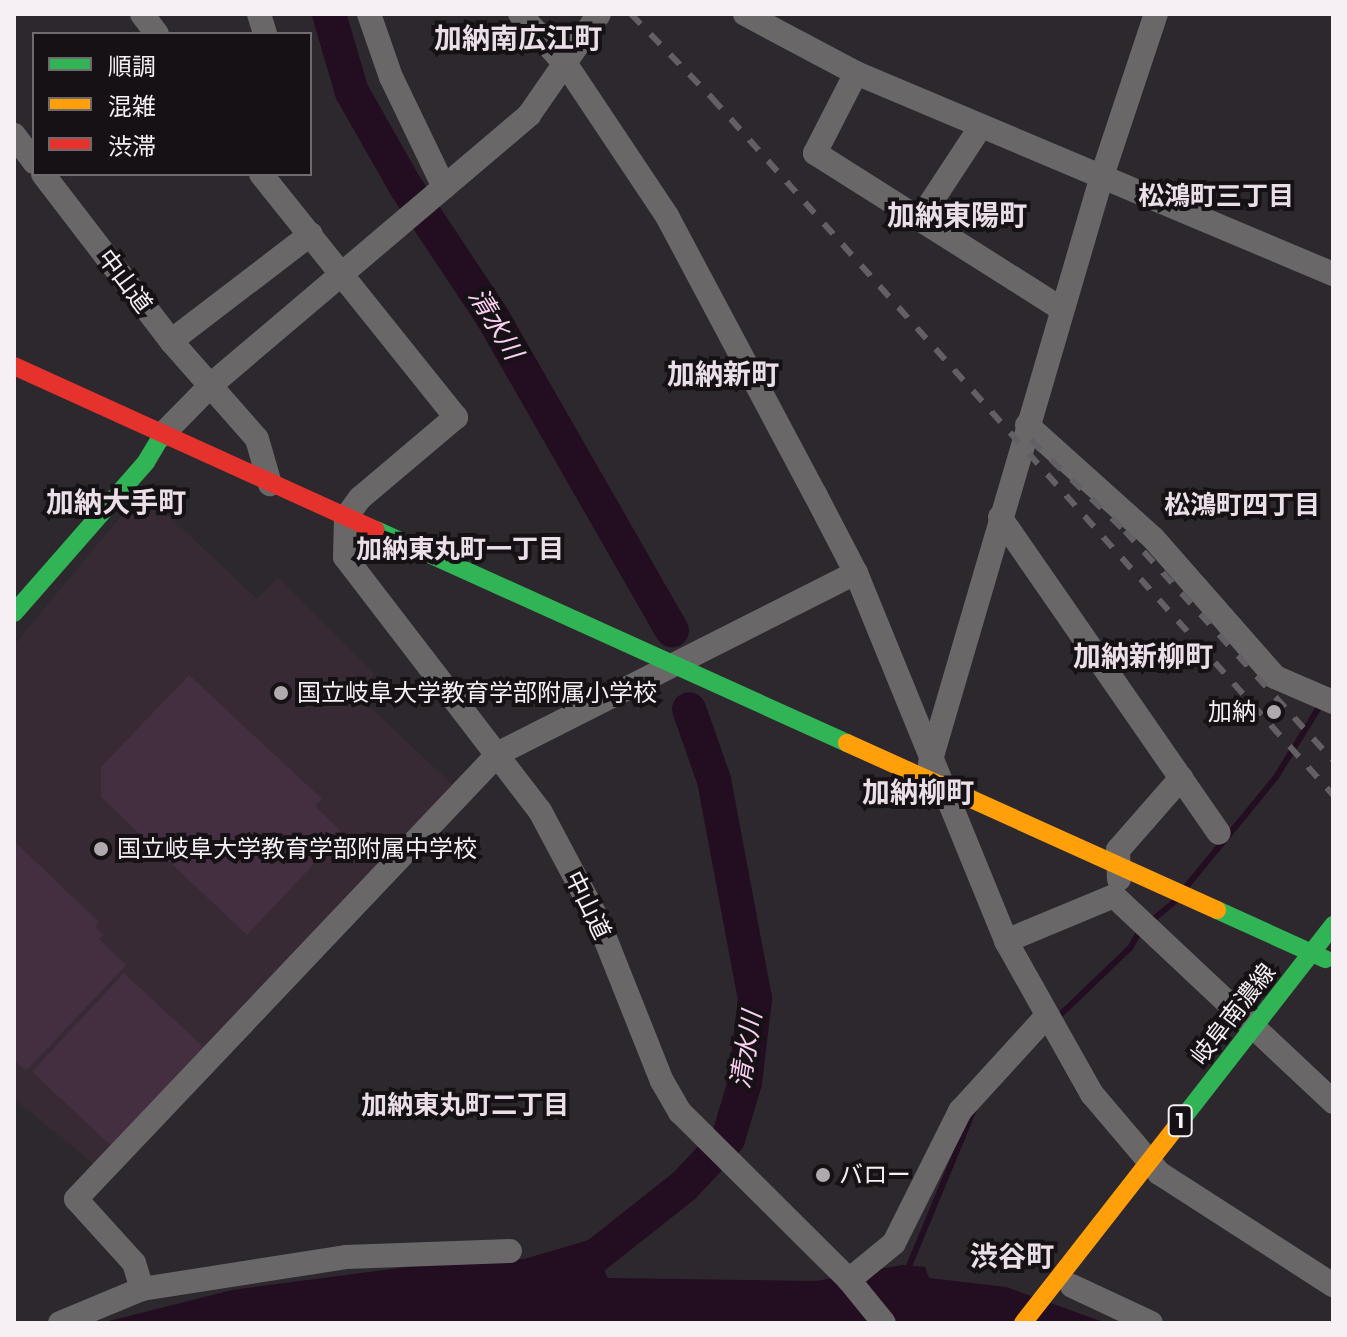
<!DOCTYPE html>
<html>
<head>
<meta charset="utf-8">
<style>
	body { margin:0 }
	#map { position:relative; width:1347px; height:1337px; overflow:hidden; background:#2d282d; font-family:Montserrat,"Noto Sans JP",sans-serif }
	div>[style] { position:absolute }
	.built>* { inset:0; background:#372a35 }
	.green>* { inset:0; background:#432f3f; transform-origin:0 0 }
	.water>* { inset:0; background:#230d20 }
	.stream>* { height:6px; margin:-3px; padding:0 3px; transform-origin:3px; border-radius:3px; background:#230d20 }
	.river>* { height:34px; margin:-17px; padding:0 17px; transform-origin:17px; border-radius:17px; background:#230d20 }
	.street>* { height:24px; margin:-12px; padding:0 12px; transform-origin:12px; border-radius:12px; background:#6a6769 }
	.fast>* { height:18px; margin:-9px; padding:0 9px; transform-origin:9px; border-radius:9px; background:#30b455 }
	.slow>* { height:18px; margin:-9px; padding:0 9px; transform-origin:9px; border-radius:9px; background:#ff9f0a }
	.jam>* { height:18px; margin:-9px; padding:0 9px; transform-origin:9px; border-radius:9px; background:#e5322d }
	.rail>* { height:6px; margin-top:-3px; transform-origin:0; background:repeating-linear-gradient(90deg,#645f64 0 14px,transparent 0 28px) }
	.dots>* { width:22px; height:22px; translate:-50% -50%; box-sizing:border-box; border:4px solid #151114; border-radius:50% }
	span { translate:-50% -50%; white-space:nowrap; text-align:center; line-height:1.15; -webkit-text-stroke:8px #151114; paint-order:stroke }
	.shield-label span { padding:2px 6px; background:#151114; border:2px solid; border-radius:6px; -webkit-text-stroke-width:0 }
	.shield-label { font-size:22px; color:#f6eff4; font-weight:700 }
	.street-label { font-size:24px; color:#f6eff4 }
	.poi-label { font-size:24px; color:#f6eff4 }
	.left { translate:0 -50%; text-align:left }
	.right { translate:-100% -50%; text-align:right }
	.neighbourhood-label { font-size:26px; color:#eadee8; font-weight:700 }
	.water-label { font-size:26px; color:#facff1; font-style:italic }
	.quarter-label { font-size:28px; color:#eadee8; font-weight:700 }
	.frame { position:absolute; inset:0; border:16px solid #f6eff4; pointer-events:none }
	.legend { position:absolute; left:32px; top:32px; width:280px; height:144px; box-sizing:border-box; background:#151114; border:2px solid #6f6a6e; margin:0; padding:10px 14px; list-style:none; font-size:24px; color:#f6eff4 }
	.legend li { display:flex; align-items:center; gap:16px; height:40px }
	.legend b { width:40px; border:2px solid #6f6a6e }
</style>
</head>
<body>
<div id="map">
	<div class="built">
		<div style="clip-path:polygon(142px 491px,257px 599px,278px 578px,374px 674px,356px 694px,455px 787px,98px 1167px,14px 1099px,14px 645px)"></div>
	</div>
	<div class="green">
		<div style="clip-path:polygon(189px 675px,322px 799px,315px 806px,343px 833px,247px 935px,101px 797px,101px 767px)"></div>
		<div style="clip-path:polygon(14px 841px,99px 922px,95px 927px,103px 935px,99px 939px,126px 965px,26px 1071px,14px 1060px)"></div>
		<div style="left:124px;top:973px;width:108px;height:135px;rotate:43deg"></div>
	</div>
	<div class="water">
		<div style="clip-path:polygon(589px 1240px,608px 1278px,816px 1281px,902px 1265px,925px 1267px,929px 1278px,1006px 1287px,1106px 1323px,101px 1323px,232px 1290px,407px 1267px,524px 1259px)"></div>
	</div>
	<div class="stream">
		<div style="left:1186px;top:887px;width:142px;rotate:-50.7deg"></div>
		<div style="left:1276px;top:777px;width:86px;rotate:-58.3deg"></div>
		<div style="left:1149px;top:923px;width:33px;rotate:-40deg"></div>
		<div style="left:1058px;top:1017px;width:100px;rotate:-43.8deg"></div>
		<div style="left:1130px;top:948px;width:20px;rotate:-60deg"></div>
		<div style="left:907px;top:1271px;width:172px;rotate:-67.5deg"></div>
	</div>
	<div class="river">
		<div style="left:329px;top:14px;width:81px;rotate:73.6deg"></div>
		<div style="left:352px;top:92px;width:109px;rotate:60.4deg"></div>
		<div style="left:406px;top:187px;width:157px;rotate:56.4deg"></div>
		<div style="left:493px;top:318px;width:360px;rotate:60.2deg"></div>
		<div style="left:564px;top:1281px;width:154px;rotate:-38.4deg"></div>
		<div style="left:685px;top:1185px;width:63px;rotate:-46.9deg"></div>
		<div style="left:728px;top:1139px;width:59px;rotate:-73.4deg"></div>
		<div style="left:745px;top:1082px;width:84px;rotate:-83.1deg"></div>
		<div style="left:755px;top:999px;width:223px;rotate:-100.6deg"></div>
		<div style="left:714px;top:780px;width:75px;rotate:-109.4deg"></div>
	</div>
	<div class="street">
		<div style="left:142px;top:14px;width:25px;rotate:53deg"></div>
		<div style="left:259px;top:14px;width:21px;rotate:73deg"></div>
		<div style="left:369px;top:14px;width:67px;rotate:70.8deg"></div>
		<div style="left:391px;top:77px;width:122px;rotate:64.3deg"></div>
		<div style="left:520px;top:14px;width:70px;rotate:47.9deg"></div>
		<div style="left:567px;top:66px;width:180px;rotate:56.3deg"></div>
		<div style="left:667px;top:216px;width:315px;rotate:62deg"></div>
		<div style="left:815px;top:494px;width:89px;rotate:62.6deg"></div>
		<div style="left:856px;top:573px;width:397px;rotate:67.8deg"></div>
		<div style="left:1006px;top:941px;width:176px;rotate:60.7deg"></div>
		<div style="left:1092px;top:1094px;width:104px;rotate:49.7deg"></div>
		<div style="left:1159px;top:1173px;width:207px;rotate:32.8deg"></div>
		<div style="left:745px;top:14px;width:126px;rotate:28deg"></div>
		<div style="left:856px;top:73px;width:518px;rotate:22.85deg"></div>
		<div style="left:856px;top:73px;width:90px;rotate:117.1deg"></div>
		<div style="left:815px;top:153px;width:292px;rotate:32.3deg"></div>
		<div style="left:14px;top:135px;width:34px;rotate:53deg"></div>
		<div style="left:43px;top:174px;width:210px;rotate:52.5deg"></div>
		<div style="left:171px;top:341px;width:130px;rotate:48.7deg"></div>
		<div style="left:257px;top:439px;width:47px;rotate:73.9deg"></div>
		<div style="left:261px;top:174px;width:312px;rotate:51.3deg"></div>
		<div style="left:456px;top:417px;width:126px;rotate:139.8deg"></div>
		<div style="left:360px;top:498px;width:24px;rotate:126deg"></div>
		<div style="left:346px;top:517px;width:40px;rotate:91.4deg"></div>
		<div style="left:345px;top:557px;width:320px;rotate:52.5deg"></div>
		<div style="left:540px;top:811px;width:121px;rotate:62deg"></div>
		<div style="left:597px;top:918px;width:175px;rotate:68.3deg"></div>
		<div style="left:662px;top:1081px;width:36px;rotate:60deg"></div>
		<div style="left:680px;top:1112px;width:238px;rotate:44.8deg"></div>
		<div style="left:849px;top:1280px;width:55px;rotate:50.9deg"></div>
		<div style="left:920px;top:219px;width:111px;rotate:-56.7deg"></div>
		<div style="left:171px;top:341px;width:176px;rotate:-37.4deg"></div>
		<div style="left:1027px;top:425px;width:169px;rotate:41.9deg"></div>
		<div style="left:1153px;top:538px;width:185px;rotate:48.7deg"></div>
		<div style="left:1275px;top:677px;width:63px;rotate:23.3deg"></div>
		<div style="left:162px;top:435px;width:71px;rotate:-45.6deg"></div>
		<div style="left:212px;top:384px;width:416px;rotate:-40.3deg"></div>
		<div style="left:529px;top:115px;width:123px;rotate:-55.3deg"></div>
		<div style="left:1000px;top:517px;width:384px;rotate:55.3deg"></div>
		<div style="left:930px;top:763px;width:612px;rotate:-73.67deg"></div>
		<div style="left:1102px;top:176px;width:171px;rotate:-71.6deg"></div>
		<div style="left:1119px;top:879px;width:29px;rotate:-92deg"></div>
		<div style="left:1118px;top:850px;width:96px;rotate:-48.8deg"></div>
		<div style="left:1114px;top:896px;width:301px;rotate:43.2deg"></div>
		<div style="left:1006px;top:941px;width:117px;rotate:-22.6deg"></div>
		<div style="left:849px;top:1280px;width:58px;rotate:-39.4deg"></div>
		<div style="left:894px;top:1243px;width:148px;rotate:-63.4deg"></div>
		<div style="left:960px;top:1111px;width:126px;rotate:-47.6deg"></div>
		<div style="left:1072px;top:1286px;width:87px;rotate:25.1deg"></div>
		<div style="left:142px;top:1289px;width:206px;rotate:-8.9deg"></div>
		<div style="left:346px;top:1257px;width:164px;rotate:-2.1deg"></div>
		<div style="left:60px;top:1323px;width:89px;rotate:-22.5deg"></div>
		<div style="left:142px;top:1289px;width:27px;rotate:-107deg"></div>
		<div style="left:134px;top:1263px;width:86px;rotate:-132.2deg"></div>
		<div style="left:76px;top:1199px;width:615px;rotate:-46.52deg"></div>
		<div style="left:499px;top:753px;width:400px;rotate:-26.8deg"></div>
	</div>
	<div class="fast">
		<div style="left:376px;top:530px;width:517px;rotate:24.33deg"></div>
		<div style="left:14px;top:613px;width:201px;rotate:-48.8deg"></div>
		<div style="left:146px;top:462px;width:31px;rotate:-59deg"></div>
		<div style="left:1217px;top:910px;width:119px;rotate:24.4deg"></div>
		<div style="left:1179px;top:1123px;width:251px;rotate:-52.1deg"></div>
	</div>
	<div class="slow">
		<div style="left:847px;top:743px;width:406px;rotate:24.3deg"></div>
		<div style="left:1023px;top:1323px;width:254px;rotate:-52deg"></div>
	</div>
	<div class="jam">
		<div style="left:14px;top:366px;width:397px;rotate:24.4deg"></div>
	</div>
	<div class="rail">
		<div style="left:631px;top:14px;width:117px;rotate:46deg"></div>
		<div style="left:712px;top:98px;width:934px;rotate:48.3deg"></div>
		<div style="left:1031px;top:440px;width:131px;rotate:44.1deg"></div>
		<div style="left:1125px;top:531px;width:309px;rotate:47.8deg"></div>
	</div>
	<div class="dots">
		<div style="left:281px;top:693px;background:#b0a9ae"></div>
		<div style="left:1274px;top:712px;background:#b0a9ae"></div>
		<div style="left:101px;top:849px;background:#b0a9ae"></div>
		<div style="left:823px;top:1175px;background:#b0a9ae"></div>
	</div>
	<div class="shield-label">
		<span style="left:1180px;top:1121px">1</span>
	</div>
	<div class="street-label">
		<span style="left:125px;top:281px;rotate:53deg">中山道</span>
		<span style="left:588px;top:905px;rotate:64deg">中山道</span>
		<span style="left:1233px;top:1014px;rotate:-52deg">岐阜南濃線</span>
	</div>
	<div class="poi-label">
		<span class="left" style="left:297px;top:693px">国立岐阜大学教育学部附属小学校</span>
		<span class="right" style="left:1256px;top:712px">加納</span>
		<span class="left" style="left:117px;top:849px">国立岐阜大学教育学部附属中学校</span>
		<span class="left" style="left:839px;top:1175px">バロー</span>
	</div>
	<div class="neighbourhood-label">
		<span style="left:1216px;top:197px">松鴻町三丁目</span>
		<span style="left:1242px;top:506px">松鴻町四丁目</span>
		<span style="left:460px;top:550px">加納東丸町一丁目</span>
		<span style="left:465px;top:1106px">加納東丸町二丁目</span>
	</div>
	<div class="water-label">
		<span style="left:495px;top:324px;rotate:59deg">清水川</span>
		<span style="left:747px;top:1050px;rotate:-81deg">清水川</span>
	</div>
	<div class="quarter-label">
		<span style="left:518px;top:38px">加納南広江町</span>
		<span style="left:957px;top:215px">加納東陽町</span>
		<span style="left:723px;top:374px">加納新町</span>
		<span style="left:116px;top:502px">加納大手町</span>
		<span style="left:1143px;top:656px">加納新柳町</span>
		<span style="left:918px;top:792px">加納柳町</span>
		<span style="left:1012px;top:1256px">渋谷町</span>
	</div>
	<div class="frame"></div>
	<ul class="legend">
	<li><b style="height:10px;background:#30b455"></b>順調</li>
	<li><b style="height:10px;background:#ff9f0a"></b>混雑</li>
	<li><b style="height:10px;background:#e5322d"></b>渋滞</li>
	</ul>
</div>
</body>
</html>
